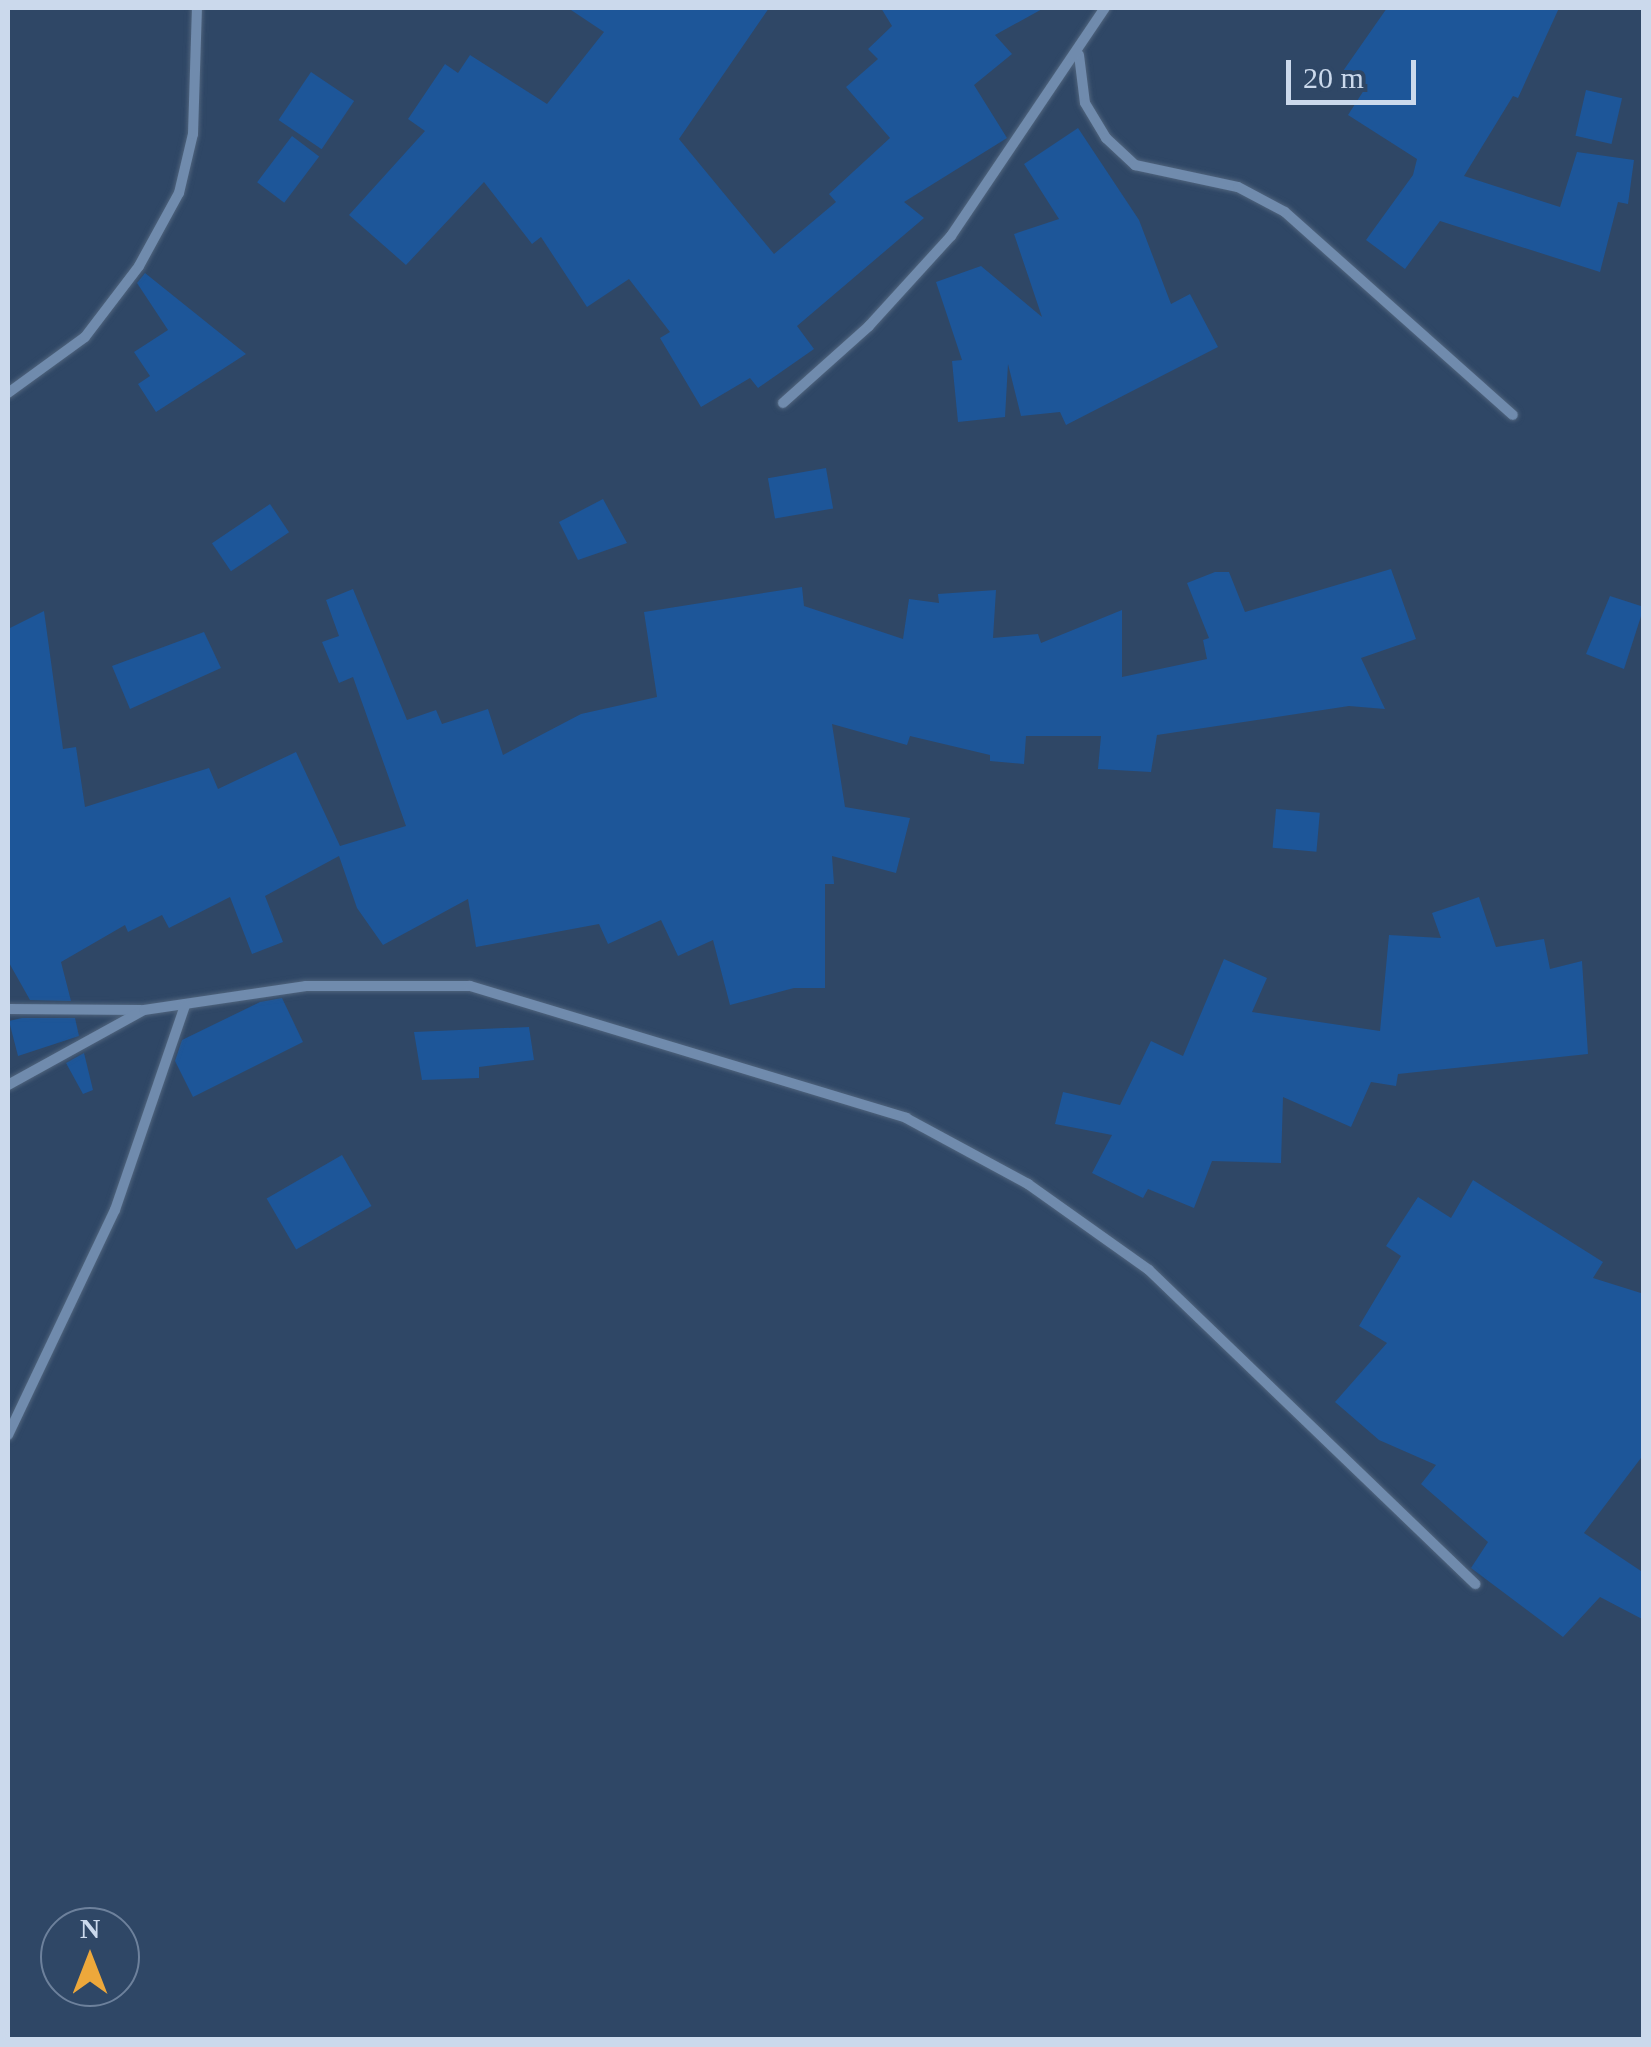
<!DOCTYPE html>
<html>
<head>
<meta charset="utf-8">
<style>
	body { margin:0 }
	#map { position:relative; width:1651px; height:2047px; overflow:hidden; background:#2f4766; font-family:Georgia,serif }
	div>[style] { position:absolute }
	.building>* { inset:0; background:#1d5699; transform-origin:0 0 }
	.roads { filter:drop-shadow(0 0 2px #50647d) drop-shadow(0 0 2px #50647d) }
	.minor>* { height:10px; margin:-5px; padding:0 5px; transform-origin:5px; border-radius:5px; background:#708bad }
	span { translate:-50% -50%; white-space:nowrap; text-align:center; line-height:1.15; -webkit-text-stroke:8px #2f4766; paint-order:stroke }
	.frame { position:absolute; inset:0; border:10px solid #cbd9ec; pointer-events:none }
	.north { position:absolute; left:40px; top:1907px; width:100px; height:100px; box-sizing:border-box; background:#2f4766; border:2px solid #6d819c; border-radius:50%; rotate:0deg; font-size:28px; font-weight:700; line-height:40px; text-align:center; color:#cbd9ec }
	.north::after { content:''; display:block; margin:auto; width:35px; height:45px; background:#eda83b; clip-path:polygon(50% 0,100% 100%,50% 72%,0 100%) }
	.scale { position:absolute; left:1286px; top:60px; width:130px; height:45px; box-sizing:border-box; border:5px solid #cbd9ec; border-top:0; padding-left:12px; font-size:30px; line-height:35px; white-space:nowrap; color:#cbd9ec; -webkit-text-stroke:8px #2f4766; paint-order:stroke }
</style>
</head>
<body>
<div id="map">
	<div class="building">
		<div style="clip-path:polygon(568px 8px,769px 8px,679px 139px,774px 254px,836px 202px,829px 194px,890px 138px,846px 87px,878px 59px,868px 49px,892px 26px,881px 8px,1044px 8px,995px 35px,1012px 54px,974px 85px,1007px 138px,904px 202px,924px 218px,797px 326px,814px 349px,758px 388px,750px 378px,701px 407px,660px 338px,670px 332px,629px 279px,587px 307px,541px 237px,532px 244px,484px 182px,406px 265px,349px 215px,425px 131px,408px 119px,445px 64px,458px 73px,470px 55px,547px 104px,604px 32px)"></div>
		<div style="clip-path:polygon(1387px 8px,1559px 8px,1518px 98px,1513px 96px,1464px 176px,1560px 207px,1577px 152px,1634px 160px,1628px 204px,1618px 202px,1600px 272px,1440px 221px,1405px 269px,1366px 240px,1413px 175px,1417px 159px,1348px 115px,1366px 87px,1343px 71px)"></div>
		<div style="left:311px;top:72px;width:52px;height:58px;rotate:34deg"></div>
		<div style="left:1586px;top:90px;width:37px;height:47px;rotate:13deg"></div>
		<div style="clip-path:polygon(1078px 128px,1139px 220px,1171px 304px,1190px 294px,1218px 347px,1066px 425px,1060px 412px,1021px 416px,1008px 364px,1005px 417px,958px 422px,952px 361px,962px 360px,936px 282px,981px 266px,1042px 317px,1014px 234px,1059px 219px,1024px 164px)"></div>
		<div style="left:292px;top:136px;width:34px;height:58px;rotate:37deg"></div>
		<div style="clip-path:polygon(145px 273px,246px 354px,156px 412px,138px 384px,150px 376px,134px 352px,168px 330px,137px 283px)"></div>
		<div style="left:826px;top:468px;width:41px;height:59px;rotate:80deg"></div>
		<div style="clip-path:polygon(603px 499px,627px 543px,578px 560px,559px 522px)"></div>
		<div style="left:270px;top:504px;width:34px;height:70px;rotate:56deg"></div>
		<div style="clip-path:polygon(1391px 569px,1416px 639px,1361px 658px,1385px 709px,1349px 706px,1157px 735px,1151px 772px,1098px 769px,1101px 736px,1026px 736px,1024px 764px,990px 761px,990px 755px,910px 736px,907px 745px,832px 724px,845px 807px,910px 818px,896px 873px,832px 856px,834px 884px,825px 884px,825px 988px,794px 988px,730px 1005px,713px 940px,678px 956px,661px 920px,608px 944px,599px 924px,476px 947px,468px 899px,383px 945px,357px 908px,339px 856px,265px 896px,283px 942px,252px 954px,230px 897px,169px 928px,162px 915px,128px 932px,125px 925px,61px 962px,71px 1001px,30px 1000px,8px 961px,8px 629px,44px 611px,63px 749px,76px 747px,85px 807px,209px 768px,218px 789px,296px 752px,340px 846px,406px 826px,353px 677px,339px 683px,322px 642px,339px 636px,326px 600px,353px 589px,407px 720px,436px 710px,442px 724px,488px 709px,503px 755px,581px 714px,657px 697px,644px 612px,802px 587px,804px 606px,903px 639px,909px 599px,939px 603px,938px 594px,996px 590px,993px 638px,1038px 634px,1041px 643px,1122px 610px,1122px 677px,1207px 659px,1203px 640px,1209px 638px,1187px 583px,1215px 572px,1229px 572px,1245px 612px)"></div>
		<div style="clip-path:polygon(1610px 596px,1644px 607px,1624px 669px,1586px 654px)"></div>
		<div style="clip-path:polygon(204px 632px,221px 668px,130px 709px,112px 666px)"></div>
		<div style="left:1276px;top:809px;width:44px;height:39px;rotate:5deg"></div>
		<div style="clip-path:polygon(1479px 897px,1496px 947px,1544px 939px,1550px 969px,1582px 961px,1588px 1054px,1398px 1074px,1396px 1086px,1371px 1082px,1351px 1127px,1283px 1097px,1281px 1163px,1212px 1161px,1194px 1208px,1148px 1189px,1143px 1198px,1092px 1173px,1112px 1135px,1055px 1124px,1063px 1092px,1120px 1105px,1151px 1041px,1183px 1056px,1224px 959px,1267px 978px,1252px 1012px,1380px 1031px,1389px 935px,1441px 938px,1432px 913px)"></div>
		<div style="clip-path:polygon(282px 998px,303px 1042px,193px 1097px,175px 1061px,182px 1040px,260px 1002px)"></div>
		<div style="clip-path:polygon(22px 1018px,75px 1018px,79px 1036px,18px 1056px,9px 1021px)"></div>
		<div style="clip-path:polygon(529px 1027px,534px 1060px,479px 1067px,479px 1078px,422px 1080px,414px 1032px)"></div>
		<div style="clip-path:polygon(84px 1053px,93px 1090px,83px 1094px,66px 1063px)"></div>
		<div style="left:342px;top:1155px;width:59px;height:87px;rotate:60deg"></div>
		<div style="clip-path:polygon(1473px 1180px,1603px 1262px,1593px 1278px,1644px 1294px,1644px 1454px,1584px 1533px,1644px 1573px,1644px 1620px,1600px 1597px,1563px 1637px,1471px 1568px,1488px 1542px,1421px 1484px,1436px 1465px,1379px 1440px,1335px 1402px,1387px 1343px,1359px 1326px,1401px 1256px,1386px 1246px,1418px 1197px,1451px 1218px)"></div>
	</div>
	<div class="roads">
		<div class="minor">
			<div style="left:1079px;top:55px;width:48px;rotate:82.9deg"></div>
			<div style="left:1085px;top:103px;width:41px;rotate:59deg"></div>
			<div style="left:1106px;top:138px;width:40px;rotate:43deg"></div>
			<div style="left:1135px;top:165px;width:105px;rotate:12.1deg"></div>
			<div style="left:1238px;top:187px;width:53px;rotate:28deg"></div>
			<div style="left:1285px;top:212px;width:305px;rotate:41.7deg"></div>
			<div style="left:8px;top:393px;width:95px;rotate:-36deg"></div>
			<div style="left:85px;top:337px;width:89px;rotate:-52.7deg"></div>
			<div style="left:139px;top:266px;width:83px;rotate:-61.3deg"></div>
			<div style="left:179px;top:193px;width:61px;rotate:-76.7deg"></div>
			<div style="left:193px;top:134px;width:126px;rotate:-88.2deg"></div>
			<div style="left:783px;top:403px;width:115px;rotate:-41.8deg"></div>
			<div style="left:869px;top:326px;width:122px;rotate:-47.7deg"></div>
			<div style="left:951px;top:236px;width:275px;rotate:-56deg"></div>
			<div style="left:8px;top:1009px;width:133px;rotate:0.4deg"></div>
			<div style="left:8px;top:1085px;width:155px;rotate:-28.9deg"></div>
			<div style="left:144px;top:1010px;width:164px;rotate:-8.4deg"></div>
			<div style="left:306px;top:986px;width:164px"></div>
			<div style="left:470px;top:986px;width:456px;rotate:16.8deg"></div>
			<div style="left:906px;top:1118px;width:139px;rotate:28.4deg"></div>
			<div style="left:1028px;top:1184px;width:148px;rotate:35.4deg"></div>
			<div style="left:1149px;top:1270px;width:453px;rotate:43.9deg"></div>
			<div style="left:8px;top:1435px;width:249px;rotate:-64.6deg"></div>
			<div style="left:115px;top:1210px;width:217px;rotate:-71.1deg"></div>
		</div>
	</div>
	<div class="frame"></div>
	<div class="north">N</div>
	<div class="scale">20 m</div>
</div>
</body>
</html>
